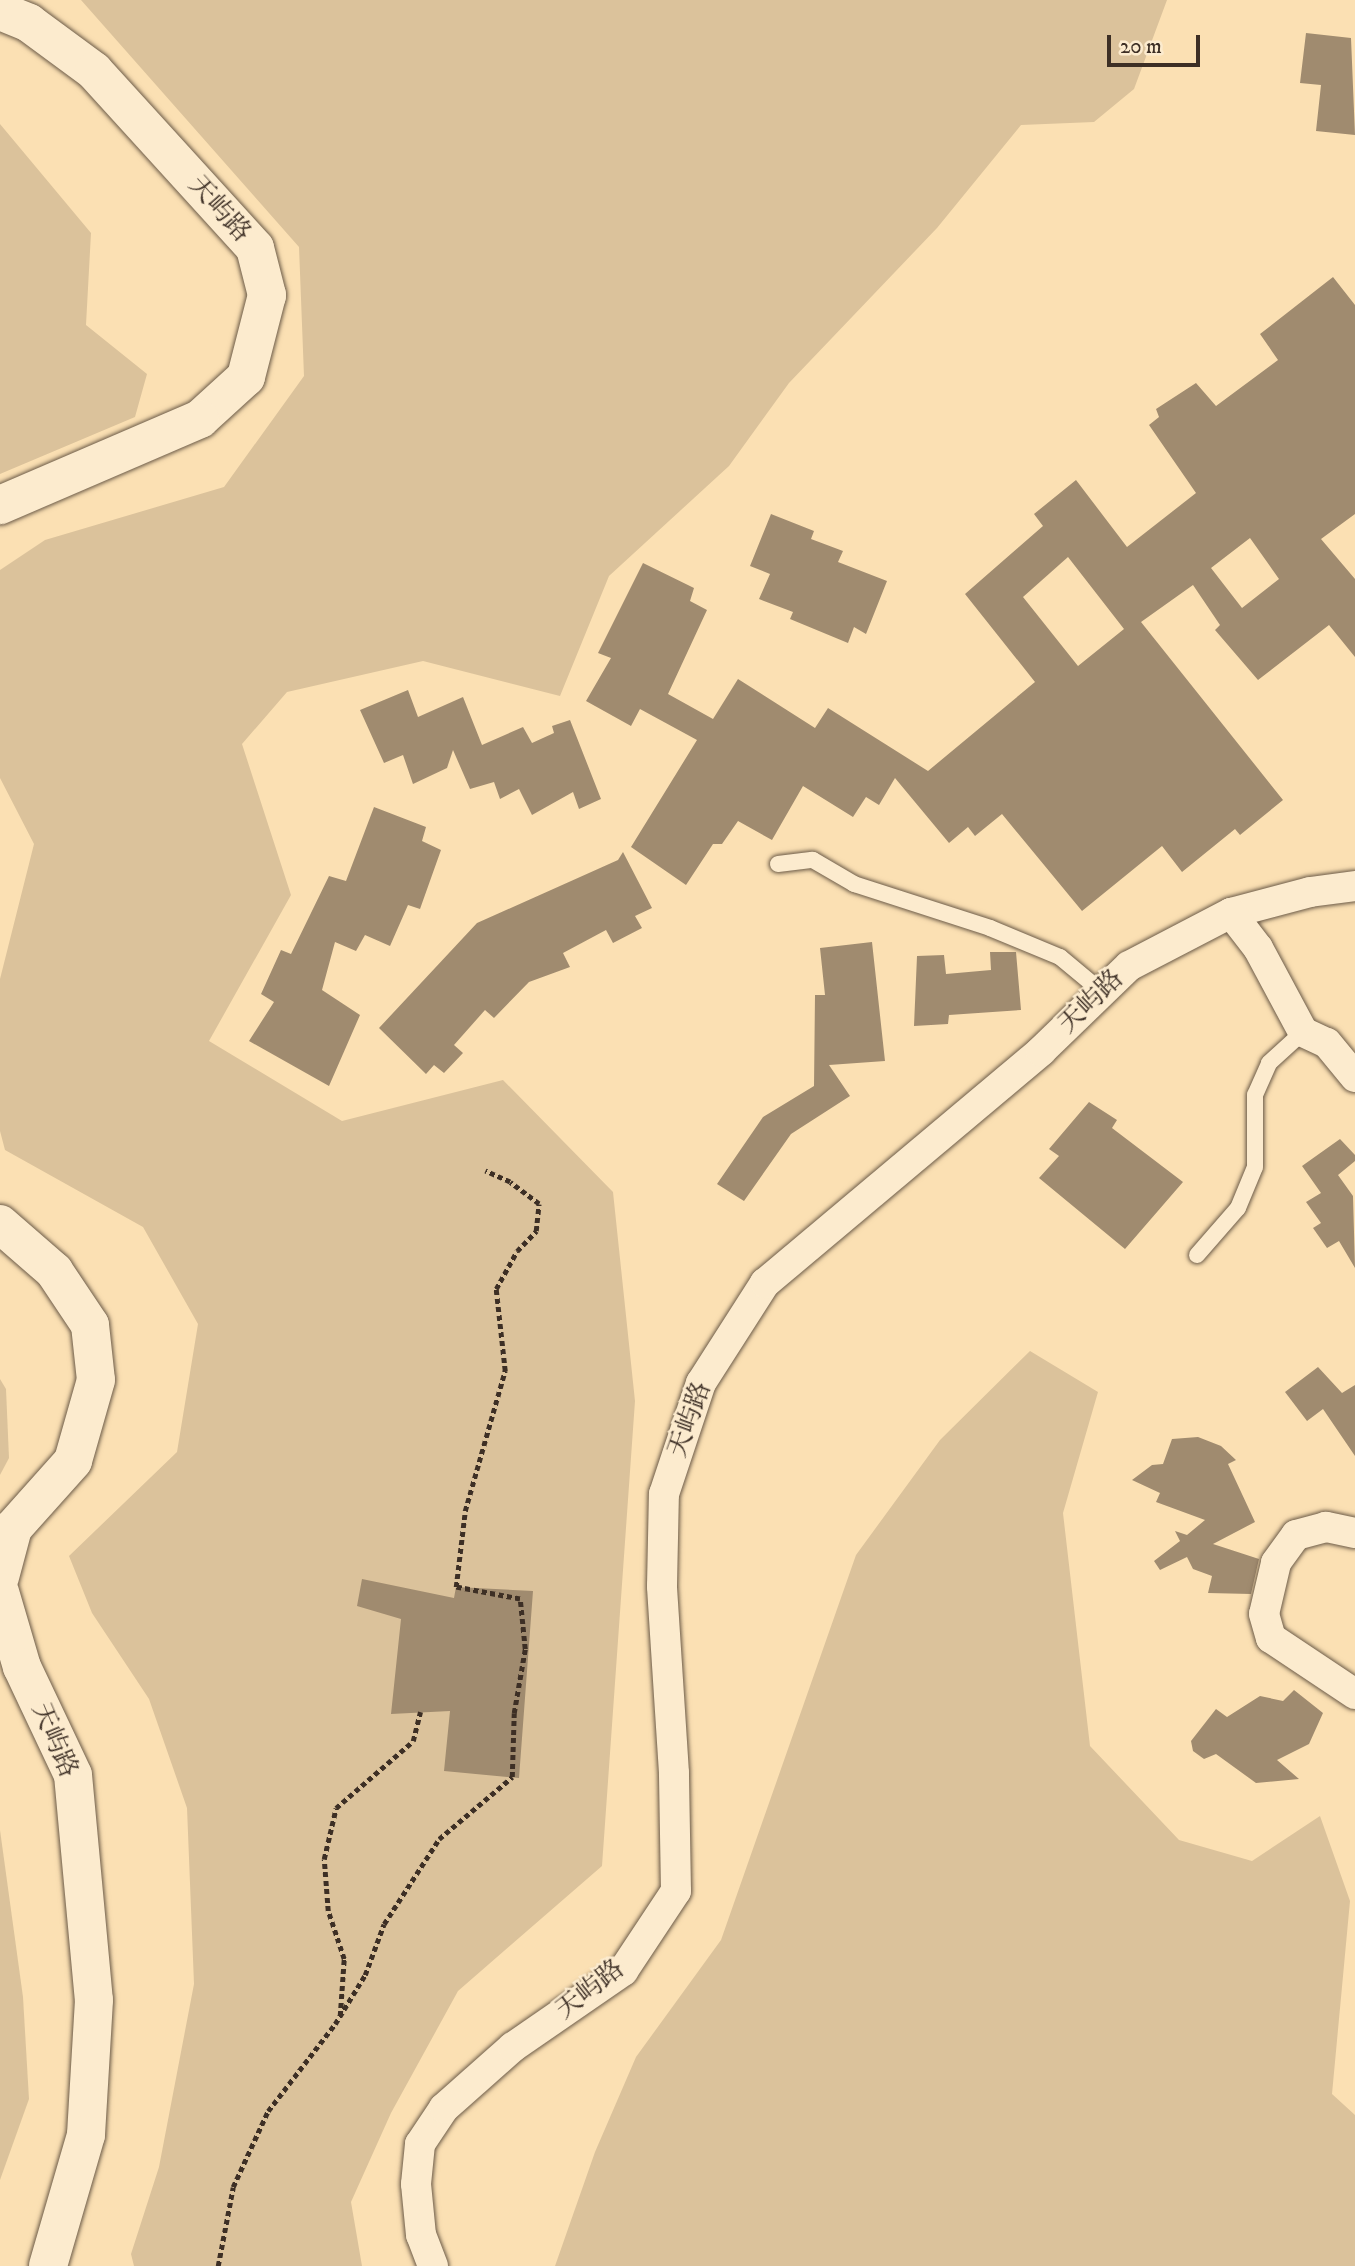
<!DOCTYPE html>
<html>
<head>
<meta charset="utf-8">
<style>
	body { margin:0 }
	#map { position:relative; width:1355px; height:2266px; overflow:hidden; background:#fbe0b3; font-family:"IM FELL DW Pica","Noto Serif SC",serif }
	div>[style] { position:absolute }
	.green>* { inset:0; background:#dbc29b }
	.building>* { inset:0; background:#a08b6f }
	.path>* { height:4.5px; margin-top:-2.25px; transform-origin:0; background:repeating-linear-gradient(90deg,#3d2f25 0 5px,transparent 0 8.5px) }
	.roads { filter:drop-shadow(0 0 2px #6c5b48) drop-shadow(0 0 2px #6c5b48) }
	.lane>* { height:16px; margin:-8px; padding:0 8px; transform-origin:8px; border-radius:8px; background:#fcebce }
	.street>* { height:30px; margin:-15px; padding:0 15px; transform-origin:15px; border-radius:15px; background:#fcebce }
	.secondary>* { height:38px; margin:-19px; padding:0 19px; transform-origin:19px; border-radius:19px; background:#fcebce }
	span { translate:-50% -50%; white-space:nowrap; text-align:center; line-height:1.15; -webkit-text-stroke:5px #fcebce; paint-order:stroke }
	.street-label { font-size:26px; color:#3d2f25 }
	.scale { position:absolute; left:1107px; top:35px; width:93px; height:32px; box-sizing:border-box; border:4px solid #3d2f25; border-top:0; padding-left:9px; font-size:21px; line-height:24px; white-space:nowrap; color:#3d2f25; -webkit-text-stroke:5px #fcebce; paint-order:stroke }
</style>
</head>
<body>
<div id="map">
	<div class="green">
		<div style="clip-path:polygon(81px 0,1167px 0,1134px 89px,1094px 122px,1021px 125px,937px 228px,789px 383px,729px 466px,609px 576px,560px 696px,423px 661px,287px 692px,242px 744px,291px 895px,209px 1041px,342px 1121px,503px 1080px,613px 1192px,635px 1401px,602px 1866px,458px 1991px,391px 2113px,351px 2202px,362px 2266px,134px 2266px,131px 2254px,159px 2167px,194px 1984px,187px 1808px,149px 1699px,92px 1613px,69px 1556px,177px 1452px,198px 1324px,143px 1227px,5px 1150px,0 1131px,0 979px,34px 844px,0 778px,0 570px,45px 540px,224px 487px,304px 376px,299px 247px)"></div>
		<div style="clip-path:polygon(0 124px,91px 233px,86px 325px,147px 374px,135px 417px,0 474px)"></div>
		<div style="clip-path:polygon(1030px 1351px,1098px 1392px,1063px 1513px,1090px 1746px,1179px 1840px,1252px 1861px,1320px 1816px,1350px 1901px,1332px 2094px,1355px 2115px,1355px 2266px,555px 2266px,595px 2152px,636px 2057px,721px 1940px,856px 1555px,940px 1440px)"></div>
		<div style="clip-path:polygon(0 1379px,6px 1389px,9px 1458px,0 1475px)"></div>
		<div style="clip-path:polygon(0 1830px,23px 1997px,29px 2099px,0 2180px)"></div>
	</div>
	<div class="building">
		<div style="clip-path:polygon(1306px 33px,1351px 38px,1355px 135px,1316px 131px,1321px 85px,1300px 83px)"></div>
		<div style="clip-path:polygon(evenodd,1333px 277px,1355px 305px,1355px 514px,1321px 539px,1355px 579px,1355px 657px,1329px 625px,1258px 680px,1215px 630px,1220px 625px,1193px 585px,1141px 622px,1283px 800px,1240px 835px,1235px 829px,1182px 872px,1162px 846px,1082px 911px,1002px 814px,975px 836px,968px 827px,949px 843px,895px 778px,879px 805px,866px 797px,853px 817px,803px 786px,772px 840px,738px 821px,722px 844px,713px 844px,686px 885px,631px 847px,697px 740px,640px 709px,631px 726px,586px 701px,611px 658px,598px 653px,643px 563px,694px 588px,690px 601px,707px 610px,668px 694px,713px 719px,738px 679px,815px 728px,828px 708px,928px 771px,1035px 682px,965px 594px,1043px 526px,1034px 514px,1076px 480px,1127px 547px,1196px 493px,1149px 425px,1159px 417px,1156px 409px,1196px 383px,1216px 406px,1278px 360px,1260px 334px,1333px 277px,1250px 538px,1279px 579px,1242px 608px,1211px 568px,1250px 538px,1333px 277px,1068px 557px,1124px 629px,1078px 666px,1023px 597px,1068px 557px)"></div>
		<div style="clip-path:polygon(771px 514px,814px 531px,811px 539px,843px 551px,838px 562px,887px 581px,866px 634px,854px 627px,848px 643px,790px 619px,793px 612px,759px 599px,770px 574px,750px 566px)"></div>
		<div style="clip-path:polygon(408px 690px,418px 717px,463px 697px,482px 745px,523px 727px,532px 743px,554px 733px,552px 726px,570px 720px,601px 799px,579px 809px,573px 792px,532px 815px,519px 789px,500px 799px,494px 782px,470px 789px,453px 750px,447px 768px,413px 784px,403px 755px,384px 763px,360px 710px)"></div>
		<div style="clip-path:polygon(374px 807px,426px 827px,422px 841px,441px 850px,420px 909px,408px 905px,390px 946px,365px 935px,356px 951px,335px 942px,322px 990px,360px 1015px,329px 1086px,249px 1041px,274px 1002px,261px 994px,281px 950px,291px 954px,329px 876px,346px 881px)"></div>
		<div style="clip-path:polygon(623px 852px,652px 908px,635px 916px,642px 928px,613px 943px,606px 930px,563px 953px,570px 967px,529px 982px,494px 1018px,485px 1010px,454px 1045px,463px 1053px,444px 1073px,434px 1065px,426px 1074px,379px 1028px,477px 923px,618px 860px)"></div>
		<div style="clip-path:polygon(872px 942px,885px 1061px,829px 1065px,850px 1096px,791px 1134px,744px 1201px,717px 1184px,763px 1117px,814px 1086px,815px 995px,825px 995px,820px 948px)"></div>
		<div style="clip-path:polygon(990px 952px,1016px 952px,1021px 1010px,949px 1015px,948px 1024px,914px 1026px,917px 956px,944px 955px,946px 974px,991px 970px)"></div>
		<div style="clip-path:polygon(1089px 1102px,1117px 1120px,1112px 1128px,1183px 1182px,1125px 1249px,1039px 1178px,1059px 1156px,1049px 1149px)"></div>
		<div style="clip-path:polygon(1340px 1139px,1355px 1155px,1355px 1161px,1338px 1175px,1353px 1196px,1355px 1268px,1339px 1241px,1327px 1248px,1313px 1228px,1321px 1223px,1306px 1202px,1321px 1193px,1302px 1166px)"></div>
		<div style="clip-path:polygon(1318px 1367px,1342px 1393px,1355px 1385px,1355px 1456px,1323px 1409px,1307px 1421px,1285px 1392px)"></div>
		<div style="clip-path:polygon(1198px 1437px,1221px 1446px,1236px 1460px,1228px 1464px,1255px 1522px,1213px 1544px,1259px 1559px,1251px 1594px,1208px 1593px,1212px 1576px,1193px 1569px,1187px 1557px,1160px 1570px,1154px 1561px,1180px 1541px,1175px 1531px,1187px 1535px,1205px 1520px,1156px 1502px,1160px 1493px,1132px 1480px,1152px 1465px,1163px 1464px,1172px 1439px)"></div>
		<div style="clip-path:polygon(362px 1579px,454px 1598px,456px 1587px,533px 1591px,519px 1778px,444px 1771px,450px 1711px,391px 1714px,401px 1619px,357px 1606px)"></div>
		<div style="clip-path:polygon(1294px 1690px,1323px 1713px,1309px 1744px,1277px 1760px,1299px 1779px,1256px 1783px,1216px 1754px,1204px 1759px,1193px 1751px,1191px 1741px,1216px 1709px,1227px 1717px,1260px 1696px,1283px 1701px)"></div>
	</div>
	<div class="path">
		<div style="left:340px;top:2016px;width:57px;rotate:-86deg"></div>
		<div style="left:344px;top:1959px;width:51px;rotate:-108.4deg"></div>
		<div style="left:328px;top:1911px;width:52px;rotate:-94.4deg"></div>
		<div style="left:324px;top:1859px;width:52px;rotate:-76.8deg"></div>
		<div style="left:336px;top:1808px;width:102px;rotate:-41deg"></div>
		<div style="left:413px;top:1741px;width:30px;rotate:-76deg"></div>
		<div style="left:218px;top:2266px;width:80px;rotate:-79.2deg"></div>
		<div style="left:233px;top:2187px;width:84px;rotate:-65.3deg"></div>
		<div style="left:268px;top:2111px;width:110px;rotate:-52.4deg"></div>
		<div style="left:335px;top:2024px;width:57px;rotate:-58.5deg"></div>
		<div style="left:365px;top:1975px;width:54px;rotate:-69.6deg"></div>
		<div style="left:384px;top:1924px;width:101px;rotate:-57.1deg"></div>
		<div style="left:439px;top:1839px;width:96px;rotate:-40.3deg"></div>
		<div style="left:512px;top:1777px;width:64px;rotate:-88.2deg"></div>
		<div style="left:514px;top:1713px;width:65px;rotate:-80.2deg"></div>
		<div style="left:525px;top:1649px;width:50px;rotate:-95.7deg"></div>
		<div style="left:520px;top:1599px;width:65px;rotate:-169.4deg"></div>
		<div style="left:456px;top:1587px;width:77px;rotate:-83.2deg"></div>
		<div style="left:465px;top:1511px;width:146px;rotate:-74.1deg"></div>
		<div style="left:505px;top:1371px;width:82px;rotate:-96.3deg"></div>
		<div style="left:496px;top:1289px;width:43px;rotate:-61.1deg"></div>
		<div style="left:517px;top:1251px;width:28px;rotate:-46deg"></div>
		<div style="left:536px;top:1231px;width:27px;rotate:-84deg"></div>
		<div style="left:539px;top:1204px;width:36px;rotate:-143deg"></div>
		<div style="left:510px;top:1182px;width:27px;rotate:-156deg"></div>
	</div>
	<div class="roads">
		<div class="lane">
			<div style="left:778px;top:864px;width:35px;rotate:-7deg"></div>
			<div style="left:813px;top:860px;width:48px;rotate:30.3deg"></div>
			<div style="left:854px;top:884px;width:143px;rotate:17.9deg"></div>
			<div style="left:990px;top:928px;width:76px;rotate:22.5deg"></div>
			<div style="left:1060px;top:957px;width:55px;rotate:39.8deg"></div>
			<div style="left:1197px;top:1255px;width:62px;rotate:-48.9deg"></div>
			<div style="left:1238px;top:1208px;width:44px;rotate:-67.5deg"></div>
			<div style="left:1255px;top:1167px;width:72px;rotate:-90deg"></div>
			<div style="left:1255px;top:1095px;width:35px;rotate:-66deg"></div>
			<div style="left:1269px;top:1063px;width:46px;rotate:-42.4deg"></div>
		</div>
		<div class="street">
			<div style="left:1231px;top:913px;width:82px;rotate:-14.9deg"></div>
			<div style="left:1310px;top:892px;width:45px;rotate:-7.6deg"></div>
			<div style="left:1355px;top:1533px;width:30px;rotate:-168deg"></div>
			<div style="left:1326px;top:1527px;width:31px;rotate:165deg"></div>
			<div style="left:1296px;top:1535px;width:34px;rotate:126deg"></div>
			<div style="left:1276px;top:1563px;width:52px;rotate:103.2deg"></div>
			<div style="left:1264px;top:1614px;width:25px;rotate:74deg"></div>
			<div style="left:1271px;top:1638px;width:101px;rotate:33.7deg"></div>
			<div style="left:433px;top:2266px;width:33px;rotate:-111deg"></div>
			<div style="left:421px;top:2235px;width:51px;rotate:-95.6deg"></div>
			<div style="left:416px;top:2184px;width:40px;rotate:-84.3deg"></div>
			<div style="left:420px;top:2144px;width:43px;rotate:-56.3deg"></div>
			<div style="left:444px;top:2108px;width:92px;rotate:-41.5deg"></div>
			<div style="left:513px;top:2047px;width:134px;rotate:-34.6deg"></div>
			<div style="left:623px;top:1971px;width:96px;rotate:-56.5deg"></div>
			<div style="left:676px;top:1891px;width:118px;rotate:-91deg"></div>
			<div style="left:674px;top:1773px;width:187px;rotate:-93.7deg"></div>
			<div style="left:662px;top:1586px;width:92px;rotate:-88.8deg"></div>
			<div style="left:664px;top:1494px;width:117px;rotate:-71.6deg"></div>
			<div style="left:701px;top:1383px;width:119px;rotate:-57.4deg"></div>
			<div style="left:765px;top:1283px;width:361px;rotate:-40deg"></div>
			<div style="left:1041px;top:1051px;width:122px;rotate:-44deg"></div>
			<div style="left:1129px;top:966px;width:115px;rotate:-27.5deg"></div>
			<div style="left:1231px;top:913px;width:44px;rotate:52.4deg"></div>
			<div style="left:1258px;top:948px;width:95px;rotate:61.8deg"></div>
			<div style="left:1303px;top:1032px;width:26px;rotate:25deg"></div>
			<div style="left:1327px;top:1043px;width:44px;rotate:50.5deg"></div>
		</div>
		<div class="secondary">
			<div style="left:0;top:11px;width:31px;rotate:22deg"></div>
			<div style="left:29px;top:23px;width:81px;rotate:36.4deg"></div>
			<div style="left:94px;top:71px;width:239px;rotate:47.7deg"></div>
			<div style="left:255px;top:248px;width:49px;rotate:75.7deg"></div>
			<div style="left:267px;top:295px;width:85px;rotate:104.4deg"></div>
			<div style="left:246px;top:377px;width:62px;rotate:137.6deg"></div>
			<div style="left:200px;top:419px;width:218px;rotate:156.7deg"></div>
			<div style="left:0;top:1224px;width:72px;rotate:41deg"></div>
			<div style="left:54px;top:1271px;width:65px;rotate:56.3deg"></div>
			<div style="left:90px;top:1325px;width:55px;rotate:83.8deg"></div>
			<div style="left:96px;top:1380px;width:84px;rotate:105.9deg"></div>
			<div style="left:73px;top:1461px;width:90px;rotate:131.8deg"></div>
			<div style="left:13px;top:1528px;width:51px;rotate:104.9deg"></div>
			<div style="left:0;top:1592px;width:78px;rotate:73.7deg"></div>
			<div style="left:22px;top:1667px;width:119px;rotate:64.7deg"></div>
			<div style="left:73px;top:1775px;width:226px;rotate:84.7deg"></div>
			<div style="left:94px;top:2000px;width:135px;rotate:93.4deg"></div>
			<div style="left:86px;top:2135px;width:136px;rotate:106.2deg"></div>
		</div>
	</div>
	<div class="street-label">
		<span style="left:219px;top:209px;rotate:48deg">天屿路</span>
		<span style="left:1091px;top:1002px;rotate:-44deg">天屿路</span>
		<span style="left:690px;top:1420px;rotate:-70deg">天屿路</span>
		<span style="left:54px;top:1740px;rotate:67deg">天屿路</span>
		<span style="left:590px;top:1990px;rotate:-38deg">天屿路</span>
	</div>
	<div class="scale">20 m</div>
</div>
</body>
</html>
